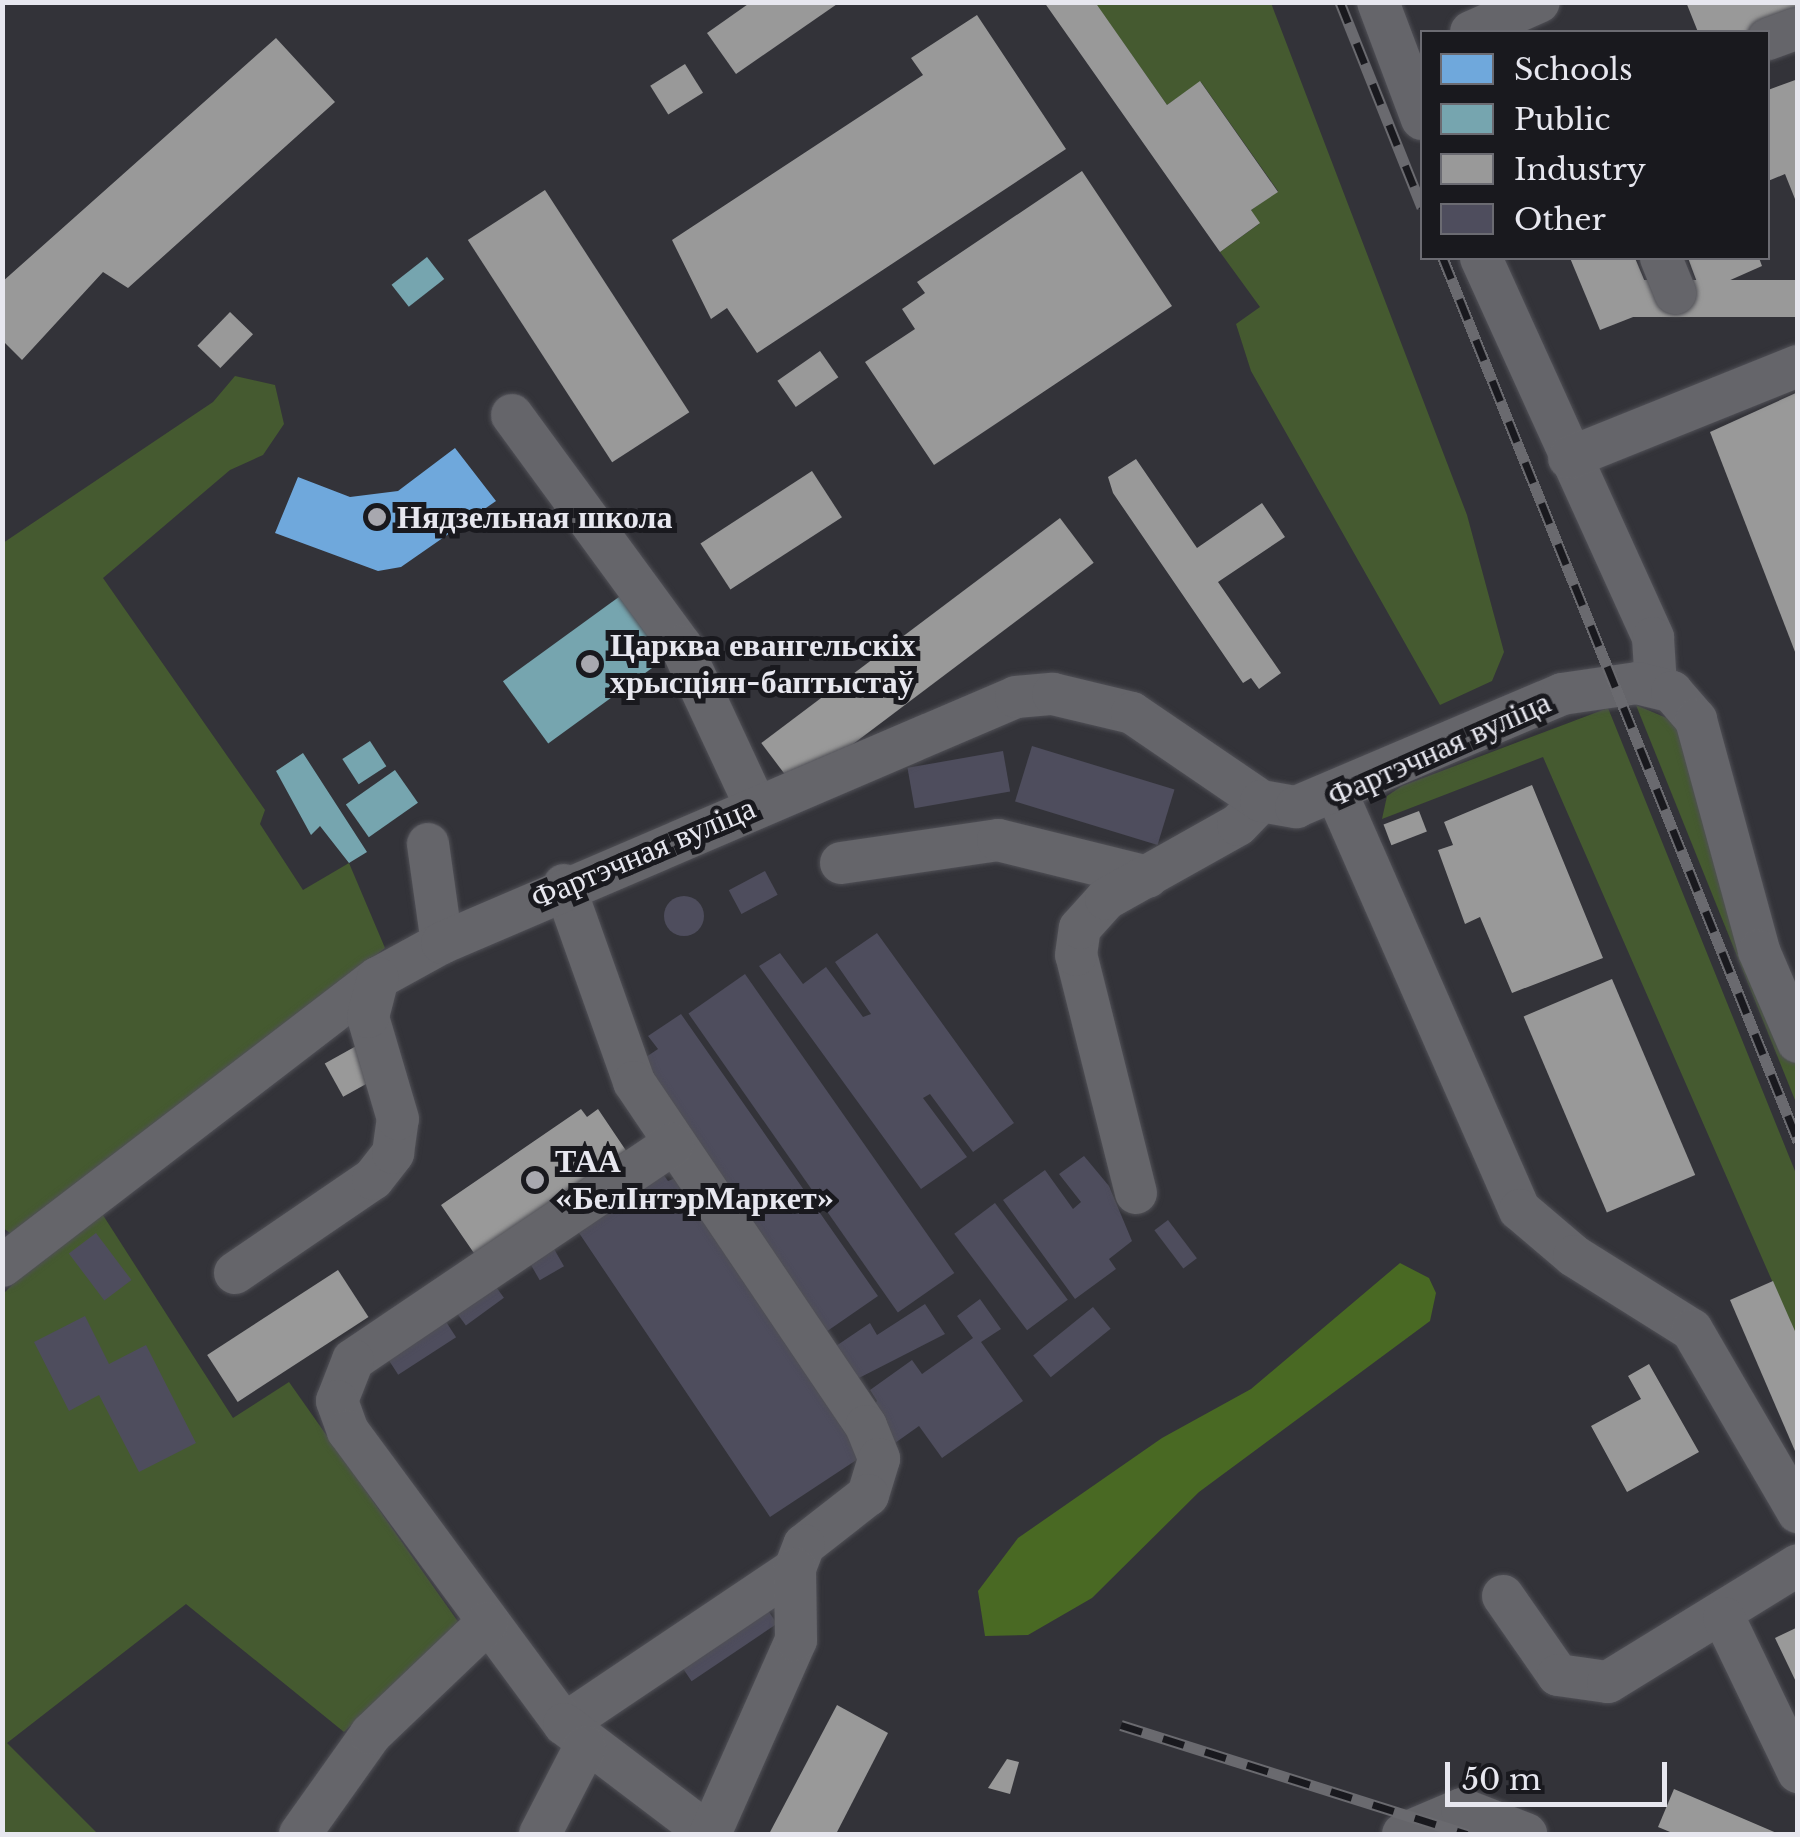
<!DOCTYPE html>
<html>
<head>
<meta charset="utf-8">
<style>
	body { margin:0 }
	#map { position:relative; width:1800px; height:1837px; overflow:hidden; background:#333339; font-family:"Libre Baskerville",serif }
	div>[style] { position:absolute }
	.green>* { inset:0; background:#455a30 }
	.water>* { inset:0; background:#496923 }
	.schools>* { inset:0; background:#6fa8dc }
	.public>* { inset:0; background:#76a5af; transform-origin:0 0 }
	.industry>* { inset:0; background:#999; transform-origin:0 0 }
	.building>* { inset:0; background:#4e4d5d; transform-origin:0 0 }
	.round { border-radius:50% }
	.roads { filter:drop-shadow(0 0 2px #505056) drop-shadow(0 0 2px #505056) }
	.minor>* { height:42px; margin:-21px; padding:0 21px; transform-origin:21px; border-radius:21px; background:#65656a }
	.rail>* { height:11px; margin-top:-5.5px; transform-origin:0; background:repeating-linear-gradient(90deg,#19191e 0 22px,#6a6a6f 0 44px); box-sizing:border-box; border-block:2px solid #6a6a6f }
	.dots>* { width:28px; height:28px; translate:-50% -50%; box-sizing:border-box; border:5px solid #19191e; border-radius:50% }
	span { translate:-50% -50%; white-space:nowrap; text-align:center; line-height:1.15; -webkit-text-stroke:10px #19191e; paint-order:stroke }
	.poi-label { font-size:32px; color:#e7e7ef; font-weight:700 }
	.left { translate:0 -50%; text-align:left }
	.street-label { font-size:32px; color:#e7e7ef }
	.frame { position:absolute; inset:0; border:5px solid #e7e7ef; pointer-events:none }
	.legend { position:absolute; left:1420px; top:30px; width:350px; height:230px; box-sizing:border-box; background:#19191e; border:2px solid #6b6b72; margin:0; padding:12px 18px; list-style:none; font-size:30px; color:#e7e7ef }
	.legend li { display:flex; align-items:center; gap:20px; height:50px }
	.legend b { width:50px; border:2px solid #6b6b72 }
	.scale { position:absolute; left:1445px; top:1762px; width:222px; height:45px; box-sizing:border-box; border:5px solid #e7e7ef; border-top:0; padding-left:12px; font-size:30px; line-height:35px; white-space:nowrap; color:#e7e7ef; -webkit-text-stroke:8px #19191e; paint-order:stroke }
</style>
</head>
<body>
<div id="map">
	<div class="green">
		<div style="clip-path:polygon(1095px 3px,1271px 3px,1467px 515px,1504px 652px,1492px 681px,1440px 705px,1251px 371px,1236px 324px,1260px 307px,1220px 252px,1259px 224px,1251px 210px,1278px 191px,1201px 82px,1167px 105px)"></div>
		<div style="clip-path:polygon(235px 376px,275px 385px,284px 424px,263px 455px,230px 470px,103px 578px,265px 810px,260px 824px,303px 890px,349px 863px,385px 948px,201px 1091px,101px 1212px,233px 1418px,289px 1382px,459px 1623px,344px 1732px,186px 1604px,7px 1743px,98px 1834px,3px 1834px,3px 1294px,33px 1264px,28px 1246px,3px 1228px,3px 543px,213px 402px)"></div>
		<div style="clip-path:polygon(1636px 705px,1676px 722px,1797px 1068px,1797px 1105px)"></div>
		<div style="clip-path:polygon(1608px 708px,1797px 1176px,1797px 1338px,1543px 757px,1382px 819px,1387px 796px,1402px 786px)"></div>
	</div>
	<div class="water">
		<div style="clip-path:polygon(1400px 1263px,1429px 1278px,1436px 1293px,1430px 1321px,1199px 1492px,1092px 1598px,1028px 1635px,985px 1636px,978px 1591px,1018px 1538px,1162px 1438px,1251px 1389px)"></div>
	</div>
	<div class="schools">
		<div style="clip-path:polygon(455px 448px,496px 501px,401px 567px,378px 571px,275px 533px,298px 477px,350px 497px,398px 491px)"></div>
	</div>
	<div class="public">
		<div style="left:427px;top:257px;width:28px;height:45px;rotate:52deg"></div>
		<div style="left:634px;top:586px;width:77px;height:162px;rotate:54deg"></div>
		<div style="left:370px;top:741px;width:30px;height:33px;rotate:57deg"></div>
		<div style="clip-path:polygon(303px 753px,367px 852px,349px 863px,320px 826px,311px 835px,276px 771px)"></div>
		<div style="left:395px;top:770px;width:40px;height:60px;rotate:55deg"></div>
	</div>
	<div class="industry">
		<div style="clip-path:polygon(751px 2px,840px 2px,736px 74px,707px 33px)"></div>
		<div style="clip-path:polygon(1044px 2px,1095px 2px,1167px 105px,1200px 81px,1278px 192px,1251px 210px,1260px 223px,1220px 252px)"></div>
		<div style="clip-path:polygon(1686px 2px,1798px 2px,1798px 13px,1746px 32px,1698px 32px)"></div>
		<div style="clip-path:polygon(977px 15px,1066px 149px,757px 353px,727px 308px,711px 319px,672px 240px,923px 75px,911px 58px)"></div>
		<div style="clip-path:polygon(276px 38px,335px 102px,128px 288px,103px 272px,22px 360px,2px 340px,2px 282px)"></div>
		<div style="left:685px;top:64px;width:34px;height:41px;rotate:58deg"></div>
		<div style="clip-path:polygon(1798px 79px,1798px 204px,1797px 204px,1785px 174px,1768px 181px,1768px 90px)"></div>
		<div style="clip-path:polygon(1082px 171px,1172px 306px,934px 465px,865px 362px,915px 329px,902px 309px,925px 293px,917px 282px)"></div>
		<div style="left:545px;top:190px;width:265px;height:92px;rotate:57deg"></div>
		<div style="clip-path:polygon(1570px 258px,1635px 258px,1656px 308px,1600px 330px)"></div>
		<div style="clip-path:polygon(1688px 258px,1759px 258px,1762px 266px,1701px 293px)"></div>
		<div style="left:1798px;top:280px;width:37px;height:195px;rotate:90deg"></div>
		<div style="left:230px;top:312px;width:32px;height:47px;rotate:44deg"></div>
		<div style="left:820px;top:351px;width:32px;height:52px;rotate:55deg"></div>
		<div style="clip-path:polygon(1798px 392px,1798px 657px,1797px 657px,1710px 432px)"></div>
		<div style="clip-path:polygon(1136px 459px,1197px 548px,1262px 503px,1285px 537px,1218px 582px,1281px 673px,1259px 689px,1251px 678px,1243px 683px,1113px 493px,1108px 477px)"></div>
		<div style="left:812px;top:471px;width:55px;height:133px;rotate:57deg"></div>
		<div style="left:1060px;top:518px;width:56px;height:374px;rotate:53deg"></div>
		<div style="clip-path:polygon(1532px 785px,1603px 958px,1512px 993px,1480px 917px,1465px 924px,1438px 850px,1453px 845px,1444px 822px)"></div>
		<div style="left:1419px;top:811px;width:22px;height:38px;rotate:69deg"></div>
		<div style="left:1612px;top:979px;width:213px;height:96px;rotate:67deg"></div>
		<div style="left:358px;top:1045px;width:38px;height:38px;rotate:61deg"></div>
		<div style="clip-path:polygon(581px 1109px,587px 1117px,598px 1109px,629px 1155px,478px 1259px,441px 1205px)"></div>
		<div style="left:338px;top:1270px;width:56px;height:156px;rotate:57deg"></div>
		<div style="clip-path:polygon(1773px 1281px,1798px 1338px,1798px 1458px,1730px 1300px)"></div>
		<div style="clip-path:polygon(1649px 1364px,1699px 1452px,1627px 1492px,1591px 1426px,1641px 1399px,1628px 1376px)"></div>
		<div style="clip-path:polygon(1798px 1627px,1798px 1686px,1775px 1638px)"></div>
		<div style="clip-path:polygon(837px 1705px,888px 1733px,836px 1834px,769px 1834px)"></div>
		<div style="clip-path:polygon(1007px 1759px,1019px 1762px,1010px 1794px,988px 1788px)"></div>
		<div style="clip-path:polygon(1674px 1789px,1779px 1834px,1675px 1834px,1658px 1827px)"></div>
	</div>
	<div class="building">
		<div style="left:1032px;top:746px;width:149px;height:58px;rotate:17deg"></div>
		<div style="left:1003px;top:751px;width:41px;height:97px;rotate:80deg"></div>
		<div style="left:765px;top:871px;width:27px;height:41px;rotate:62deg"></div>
		<div class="round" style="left:664px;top:896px;width:40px;height:40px"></div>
		<div style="clip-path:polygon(877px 933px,1014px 1123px,973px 1152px,930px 1094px,923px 1098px,967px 1157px,921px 1189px,759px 966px,780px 953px,803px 984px,826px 967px,863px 1017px,871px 1014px,835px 962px)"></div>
		<div style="left:745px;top:974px;width:365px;height:69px;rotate:55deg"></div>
		<div style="clip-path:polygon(681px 1014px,878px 1296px,823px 1334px,634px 1065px,658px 1049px,648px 1036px)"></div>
		<div style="clip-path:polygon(1084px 1156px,1109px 1186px,1132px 1241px,1109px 1259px,1116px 1269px,1075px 1299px,1003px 1200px,1045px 1170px,1073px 1209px,1081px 1202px,1059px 1174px)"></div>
		<div style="clip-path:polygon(660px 1170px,668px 1181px,681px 1176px,867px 1453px,770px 1517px,575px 1227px)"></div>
		<div style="left:995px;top:1203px;width:121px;height:51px;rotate:53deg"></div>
		<div style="left:1168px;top:1220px;width:48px;height:17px;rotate:53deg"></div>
		<div style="left:96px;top:1233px;width:59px;height:34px;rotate:53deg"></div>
		<div style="left:550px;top:1242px;width:28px;height:28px;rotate:60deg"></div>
		<div style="left:491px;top:1280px;width:22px;height:47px;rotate:54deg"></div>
		<div style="clip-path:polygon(980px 1299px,1001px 1329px,981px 1342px,1023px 1401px,942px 1458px,919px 1426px,895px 1443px,871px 1409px,877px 1401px,870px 1390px,912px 1360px,922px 1374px,973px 1338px,957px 1316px)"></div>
		<div style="clip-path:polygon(925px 1304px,945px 1334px,857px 1379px,836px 1346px,870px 1323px,877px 1335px)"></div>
		<div style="left:1093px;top:1307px;width:28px;height:77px;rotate:51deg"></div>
		<div style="clip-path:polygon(85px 1316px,109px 1364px,146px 1345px,196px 1443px,139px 1472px,99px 1395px,69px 1411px,34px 1342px)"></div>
		<div style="left:443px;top:1317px;width:24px;height:69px;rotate:57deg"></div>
		<div style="left:763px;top:1603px;width:25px;height:103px;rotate:56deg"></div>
	</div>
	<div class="roads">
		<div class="minor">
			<div style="left:1378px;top:2px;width:125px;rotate:69.4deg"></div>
			<div style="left:1471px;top:32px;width:74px;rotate:-23.8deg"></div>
			<div style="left:1768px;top:39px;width:32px;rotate:-20deg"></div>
			<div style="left:1481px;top:258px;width:417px;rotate:65.6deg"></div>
			<div style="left:1653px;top:638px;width:48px;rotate:86.4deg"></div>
			<div style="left:1661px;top:258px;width:38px;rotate:68deg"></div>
			<div style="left:512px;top:415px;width:286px;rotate:53.8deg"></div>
			<div style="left:681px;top:646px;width:175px;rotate:65deg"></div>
			<div style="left:1569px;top:458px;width:247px;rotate:-21.9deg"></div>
			<div style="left:1337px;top:794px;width:454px;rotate:66.3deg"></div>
			<div style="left:1520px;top:1210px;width:71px;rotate:40.4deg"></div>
			<div style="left:1574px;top:1256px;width:139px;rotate:32.1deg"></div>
			<div style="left:1692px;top:1330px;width:211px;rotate:59.8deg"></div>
			<div style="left:428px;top:844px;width:100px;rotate:82deg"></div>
			<div style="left:841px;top:863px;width:159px;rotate:-8.3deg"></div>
			<div style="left:998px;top:840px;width:154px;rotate:13.9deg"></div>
			<div style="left:564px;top:885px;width:209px;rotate:70.4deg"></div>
			<div style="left:634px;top:1082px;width:415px;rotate:56deg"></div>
			<div style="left:866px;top:1426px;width:35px;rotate:68deg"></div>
			<div style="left:879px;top:1459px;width:38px;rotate:107deg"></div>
			<div style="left:868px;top:1495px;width:81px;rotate:142deg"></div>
			<div style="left:804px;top:1545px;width:26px;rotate:111deg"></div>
			<div style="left:795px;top:1569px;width:278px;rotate:146.1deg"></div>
			<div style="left:673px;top:1144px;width:386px;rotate:146deg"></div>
			<div style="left:353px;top:1360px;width:44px;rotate:111.3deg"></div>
			<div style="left:337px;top:1401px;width:32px;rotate:70deg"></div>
			<div style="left:348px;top:1431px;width:364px;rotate:53.6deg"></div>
			<div style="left:564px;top:1724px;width:182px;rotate:37.2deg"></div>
			<div style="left:1136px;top:1193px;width:245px;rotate:-104.1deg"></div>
			<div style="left:1076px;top:955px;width:27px;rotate:-82deg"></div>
			<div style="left:1080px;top:928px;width:39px;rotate:-48deg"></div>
			<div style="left:1106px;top:899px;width:151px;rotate:-29.3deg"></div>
			<div style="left:1238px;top:825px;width:33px;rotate:-46deg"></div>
			<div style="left:2px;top:1266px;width:474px;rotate:-37.5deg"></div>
			<div style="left:378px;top:978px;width:73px;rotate:-28.7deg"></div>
			<div style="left:442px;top:943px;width:624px;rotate:-23.2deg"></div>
			<div style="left:1016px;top:697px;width:37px;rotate:-5deg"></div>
			<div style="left:1053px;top:694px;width:81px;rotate:13.5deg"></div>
			<div style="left:1132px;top:713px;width:156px;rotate:34.3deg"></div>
			<div style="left:1261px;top:801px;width:36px;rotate:10deg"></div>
			<div style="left:1296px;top:807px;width:289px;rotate:-23deg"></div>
			<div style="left:1562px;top:694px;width:76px;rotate:-8.3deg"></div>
			<div style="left:1637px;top:683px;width:36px;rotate:14deg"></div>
			<div style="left:1672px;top:692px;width:37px;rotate:49deg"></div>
			<div style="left:1696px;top:720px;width:239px;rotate:74.7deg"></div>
			<div style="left:1759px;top:951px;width:99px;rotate:66.8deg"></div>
			<div style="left:235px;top:1273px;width:167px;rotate:-34.3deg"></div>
			<div style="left:373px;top:1179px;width:33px;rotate:-52deg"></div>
			<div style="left:393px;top:1153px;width:34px;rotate:-82deg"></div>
			<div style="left:398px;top:1119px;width:106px;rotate:-106.4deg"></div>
			<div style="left:368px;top:1017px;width:40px;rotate:-75.6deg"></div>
			<div style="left:1503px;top:1596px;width:96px;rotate:55.2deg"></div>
			<div style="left:1558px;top:1675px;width:50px;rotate:8deg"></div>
			<div style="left:1608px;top:1682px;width:223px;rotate:-31.6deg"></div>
			<div style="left:1724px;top:1618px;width:171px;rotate:64.3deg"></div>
			<div style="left:300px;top:1834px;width:123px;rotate:-54.6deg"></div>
			<div style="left:371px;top:1734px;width:161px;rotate:-43.7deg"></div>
			<div style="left:540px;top:1834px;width:98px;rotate:-62.7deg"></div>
			<div style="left:710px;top:1834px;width:212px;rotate:-66.1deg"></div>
			<div style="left:796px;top:1640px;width:71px;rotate:-90.8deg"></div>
			<div style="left:1403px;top:1834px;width:64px;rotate:-23deg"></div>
			<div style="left:1462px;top:1809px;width:69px;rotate:21.3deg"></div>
		</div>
	</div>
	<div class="rail">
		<div style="left:1340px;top:2px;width:221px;rotate:68.2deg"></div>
		<div style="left:1443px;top:258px;width:952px;rotate:68.1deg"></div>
		<div style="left:1121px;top:1725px;width:363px;rotate:17.5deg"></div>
	</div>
	<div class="dots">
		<div style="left:377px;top:517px;background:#a8a8af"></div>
		<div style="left:590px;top:664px;background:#a8a8af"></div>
		<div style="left:535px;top:1180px;background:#a8a8af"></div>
	</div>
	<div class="poi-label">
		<span class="left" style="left:397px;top:517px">Нядзельная школа</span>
		<span class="left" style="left:610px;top:664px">Царква евангельскіх<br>хрысціян-баптыстаў</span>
		<span class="left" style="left:555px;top:1180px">ТАА<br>«БелІнтэрМаркет»</span>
	</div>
	<div class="street-label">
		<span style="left:1439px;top:749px;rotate:-24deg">Фартэчная вуліца</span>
		<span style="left:643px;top:853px;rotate:-23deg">Фартэчная вуліца</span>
	</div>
	<div class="frame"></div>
	<ul class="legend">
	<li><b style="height:28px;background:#6fa8dc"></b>Schools</li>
	<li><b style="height:28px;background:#76a5af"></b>Public</li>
	<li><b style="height:28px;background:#999"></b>Industry</li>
	<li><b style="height:28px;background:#4e4d5d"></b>Other</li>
	</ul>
	<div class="scale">50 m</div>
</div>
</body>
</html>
